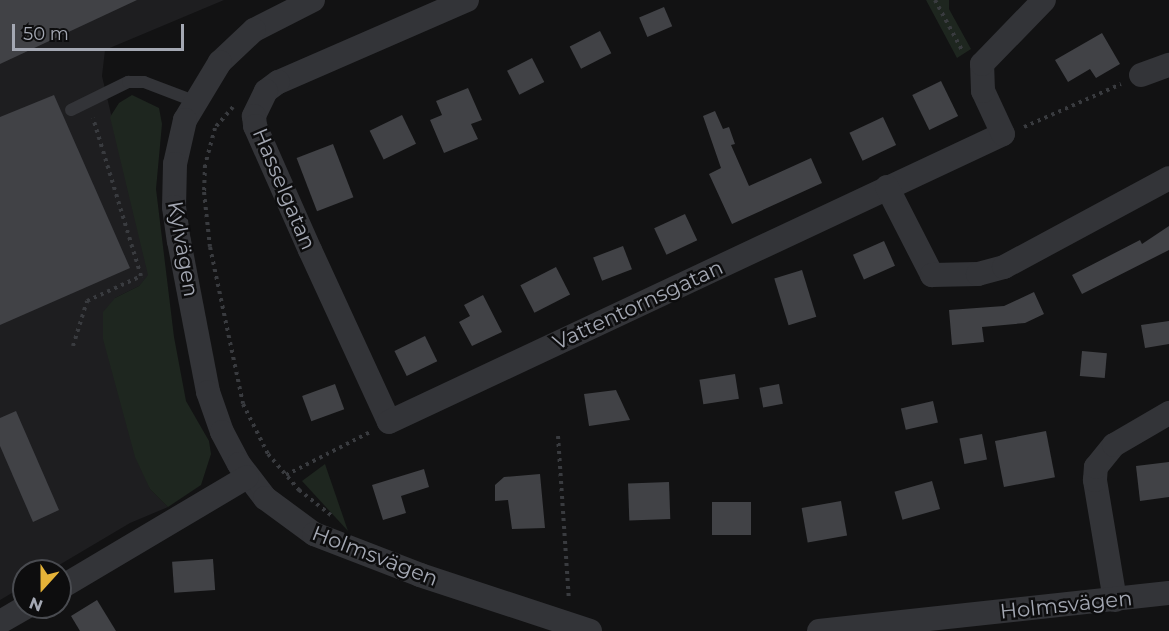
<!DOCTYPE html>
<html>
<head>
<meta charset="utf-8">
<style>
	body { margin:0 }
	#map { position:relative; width:1169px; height:631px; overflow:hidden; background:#121213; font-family:Montserrat,sans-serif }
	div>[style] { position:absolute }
	.built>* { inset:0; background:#1e1e20 }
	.green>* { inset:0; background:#1e261f }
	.building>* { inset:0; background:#414246; transform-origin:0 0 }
	.path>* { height:4px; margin-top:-2px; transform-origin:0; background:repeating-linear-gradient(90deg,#393b3f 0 3px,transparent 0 7.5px) }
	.service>* { height:12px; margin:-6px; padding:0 6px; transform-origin:6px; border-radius:6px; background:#333438 }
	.minor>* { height:24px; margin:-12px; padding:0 12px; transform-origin:12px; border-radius:12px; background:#333438 }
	span { translate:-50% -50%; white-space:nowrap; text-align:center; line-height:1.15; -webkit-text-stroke:5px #0d0d0e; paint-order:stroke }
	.street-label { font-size:21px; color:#a4a8b3 }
	.north { position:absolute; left:12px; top:559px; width:60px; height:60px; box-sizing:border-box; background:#0d0d0e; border:2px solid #494b50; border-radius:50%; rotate:201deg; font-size:16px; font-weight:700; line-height:24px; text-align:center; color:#a4a8b3 }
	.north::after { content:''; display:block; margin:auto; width:21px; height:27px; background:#e5b338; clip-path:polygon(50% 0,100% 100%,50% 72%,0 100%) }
	.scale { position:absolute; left:12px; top:24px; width:172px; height:27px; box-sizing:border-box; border:3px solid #a4a8b3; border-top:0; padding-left:8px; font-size:18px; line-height:21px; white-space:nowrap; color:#a4a8b3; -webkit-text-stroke:4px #0d0d0e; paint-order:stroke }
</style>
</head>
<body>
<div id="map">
	<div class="built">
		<div style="clip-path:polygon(0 0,224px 0,105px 50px,102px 76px,149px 275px,139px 286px,115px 298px,150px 489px,168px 507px,130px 523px,49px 571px,24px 571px,24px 586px,0 600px)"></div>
	</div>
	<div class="green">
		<div style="clip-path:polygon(926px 0,949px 0,949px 9px,971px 49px,957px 58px)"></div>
		<div style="clip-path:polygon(132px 95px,159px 108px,162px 124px,156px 189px,174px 337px,186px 401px,209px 441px,211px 454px,201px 485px,168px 507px,150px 489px,135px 457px,103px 339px,103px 312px,115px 298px,139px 286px,148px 275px,110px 117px,119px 103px)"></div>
		<div style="clip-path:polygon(325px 464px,348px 531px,302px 481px)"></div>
	</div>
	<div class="building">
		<div style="clip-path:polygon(0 0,137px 0,0 64px)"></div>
		<div style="left:664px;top:7px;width:21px;height:27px;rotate:67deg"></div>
		<div style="left:600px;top:31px;width:25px;height:34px;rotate:63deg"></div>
		<div style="clip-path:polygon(1102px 33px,1120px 64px,1096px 78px,1090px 69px,1068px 82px,1055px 60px)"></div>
		<div style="left:532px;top:58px;width:27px;height:28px;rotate:63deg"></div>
		<div style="left:941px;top:81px;width:39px;height:32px;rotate:64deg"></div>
		<div style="clip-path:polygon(468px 88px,482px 120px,471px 124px,478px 139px,444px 153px,430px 120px,442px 115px,436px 101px)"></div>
		<div style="clip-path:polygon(54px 95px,130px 268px,0 325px,0 117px)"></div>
		<div style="clip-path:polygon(715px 111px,723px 129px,729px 127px,735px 144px,731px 145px,749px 186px,811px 158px,822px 183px,732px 224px,709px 174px,721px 168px,703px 116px)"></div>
		<div style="left:402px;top:115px;width:32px;height:36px;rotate:64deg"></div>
		<div style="left:883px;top:117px;width:31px;height:37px;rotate:65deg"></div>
		<div style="left:333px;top:144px;width:57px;height:39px;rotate:69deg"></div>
		<div style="left:685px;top:214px;width:29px;height:34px;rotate:65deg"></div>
		<div style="clip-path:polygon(1169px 226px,1169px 250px,1082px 294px,1072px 275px,1140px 240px,1142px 244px)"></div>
		<div style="left:884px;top:241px;width:27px;height:34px;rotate:66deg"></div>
		<div style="left:623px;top:246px;width:25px;height:32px;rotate:69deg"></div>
		<div style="left:556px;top:267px;width:31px;height:40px;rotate:63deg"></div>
		<div style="left:802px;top:270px;width:49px;height:29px;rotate:73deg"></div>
		<div style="clip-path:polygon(1034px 292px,1044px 314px,1025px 323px,982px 327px,984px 342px,952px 345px,949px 310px,1004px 306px)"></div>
		<div style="clip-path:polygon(483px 295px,502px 332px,472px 346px,459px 322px,470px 316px,464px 305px)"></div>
		<div style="clip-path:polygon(1169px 321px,1169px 344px,1145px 348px,1141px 325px)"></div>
		<div style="left:425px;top:336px;width:28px;height:34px;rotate:64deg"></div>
		<div style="left:1082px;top:351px;width:25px;height:25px;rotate:5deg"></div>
		<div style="left:735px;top:374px;width:25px;height:36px;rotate:81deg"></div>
		<div style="left:335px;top:384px;width:27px;height:35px;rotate:70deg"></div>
		<div style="left:779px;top:384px;width:20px;height:20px;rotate:79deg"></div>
		<div style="clip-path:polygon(616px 390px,630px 420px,589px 426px,584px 394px)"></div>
		<div style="left:933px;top:401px;width:22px;height:33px;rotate:77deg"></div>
		<div style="clip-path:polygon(16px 411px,59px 510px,33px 522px,0 446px,0 418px)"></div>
		<div style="left:1046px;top:431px;width:47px;height:52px;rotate:79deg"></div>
		<div style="left:982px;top:434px;width:26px;height:23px;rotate:79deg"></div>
		<div style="clip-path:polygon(1169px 462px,1169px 497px,1140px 501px,1136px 466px)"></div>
		<div style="clip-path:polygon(424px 469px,429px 487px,401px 496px,406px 513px,383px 520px,372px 485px)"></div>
		<div style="clip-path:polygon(540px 474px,545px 528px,512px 529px,508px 500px,495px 501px,495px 485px,504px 477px)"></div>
		<div style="left:932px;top:481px;width:29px;height:39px;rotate:74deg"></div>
		<div style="left:669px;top:482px;width:37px;height:41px;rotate:88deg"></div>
		<div style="left:841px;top:501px;width:35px;height:40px;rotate:80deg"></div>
		<div style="left:751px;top:502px;width:33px;height:39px;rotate:90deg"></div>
		<div style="left:213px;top:559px;width:31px;height:41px;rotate:86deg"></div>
		<div style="clip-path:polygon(97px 600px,116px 631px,80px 631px,71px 616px)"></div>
	</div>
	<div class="path">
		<div style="left:935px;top:0;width:59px;rotate:61.7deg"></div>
		<div style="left:233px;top:107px;width:28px;rotate:131deg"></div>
		<div style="left:215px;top:128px;width:38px;rotate:105deg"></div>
		<div style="left:205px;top:165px;width:27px;rotate:92deg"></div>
		<div style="left:204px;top:192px;width:55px;rotate:83.8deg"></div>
		<div style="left:210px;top:247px;width:160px;rotate:78.1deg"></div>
		<div style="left:243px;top:404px;width:56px;rotate:63.4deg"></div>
		<div style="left:268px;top:454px;width:48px;rotate:49.3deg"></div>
		<div style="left:299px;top:490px;width:42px;rotate:38.2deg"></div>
		<div style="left:1024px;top:127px;width:106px;rotate:-23.9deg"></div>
		<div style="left:73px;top:346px;width:47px;rotate:-72.7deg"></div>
		<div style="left:87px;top:301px;width:60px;rotate:-24.8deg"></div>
		<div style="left:141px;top:276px;width:165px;rotate:-106.9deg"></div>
		<div style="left:558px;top:436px;width:164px;rotate:86.2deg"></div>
		<div style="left:286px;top:475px;width:94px;rotate:-27.1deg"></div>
	</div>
	<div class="service">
		<div style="left:71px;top:110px;width:64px;rotate:-26.2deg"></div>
		<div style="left:128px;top:82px;width:16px"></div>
		<div style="left:144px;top:82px;width:53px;rotate:20.8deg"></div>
	</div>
	<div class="minor">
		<div style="left:313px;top:0;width:66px;rotate:153deg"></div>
		<div style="left:254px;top:30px;width:47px;rotate:136.7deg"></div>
		<div style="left:220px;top:62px;width:68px;rotate:121.1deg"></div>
		<div style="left:185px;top:120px;width:45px;rotate:102.8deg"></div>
		<div style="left:175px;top:164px;width:43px;rotate:91.3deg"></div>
		<div style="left:174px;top:207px;width:34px;rotate:82deg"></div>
		<div style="left:179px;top:241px;width:154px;rotate:79.1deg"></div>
		<div style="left:208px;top:392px;width:42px;rotate:70.7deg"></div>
		<div style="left:222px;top:432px;width:36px;rotate:62deg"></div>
		<div style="left:239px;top:464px;width:43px;rotate:52.6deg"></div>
		<div style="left:265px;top:498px;width:61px;rotate:36.3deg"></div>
		<div style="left:314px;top:534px;width:114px;rotate:21.1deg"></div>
		<div style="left:420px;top:575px;width:179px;rotate:18.2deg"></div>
		<div style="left:467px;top:0;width:206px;rotate:156.5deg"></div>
		<div style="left:278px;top:82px;width:15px;rotate:143deg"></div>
		<div style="left:266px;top:91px;width:28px;rotate:116deg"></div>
		<div style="left:254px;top:116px;width:10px;rotate:84deg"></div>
		<div style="left:255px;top:126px;width:136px;rotate:66.1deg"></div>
		<div style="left:310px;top:250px;width:189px;rotate:65.3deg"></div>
		<div style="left:389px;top:422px;width:678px;rotate:-25.13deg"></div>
		<div style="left:1003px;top:134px;width:47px;rotate:-114.9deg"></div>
		<div style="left:983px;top:91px;width:27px;rotate:-92deg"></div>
		<div style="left:982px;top:64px;width:89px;rotate:-45.9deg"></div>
		<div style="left:1141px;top:75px;width:30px;rotate:-20deg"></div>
		<div style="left:887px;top:187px;width:99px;rotate:62.9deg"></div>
		<div style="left:932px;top:275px;width:46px;rotate:-1.2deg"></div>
		<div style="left:978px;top:274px;width:27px;rotate:-15deg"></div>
		<div style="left:1004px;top:267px;width:187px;rotate:-28.3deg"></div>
		<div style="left:60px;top:588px;width:217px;rotate:-30.7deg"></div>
		<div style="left:1115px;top:600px;width:122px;rotate:-99.5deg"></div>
		<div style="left:1095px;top:480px;width:13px;rotate:-86deg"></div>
		<div style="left:1096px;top:467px;width:28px;rotate:-51deg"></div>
		<div style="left:1114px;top:445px;width:64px;rotate:-30.2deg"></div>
		<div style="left:0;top:622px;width:30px;rotate:-30deg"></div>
		<div style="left:819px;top:631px;width:352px;rotate:-6.2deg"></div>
	</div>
	<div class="street-label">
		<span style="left:284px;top:189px;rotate:67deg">Hasselgatan</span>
		<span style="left:183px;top:249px;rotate:80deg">Kylvägen</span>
		<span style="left:638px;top:305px;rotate:-25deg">Vattentornsgatan</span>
		<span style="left:375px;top:556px;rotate:21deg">Holmsvägen</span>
		<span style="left:1066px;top:605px;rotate:-6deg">Holmsvägen</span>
	</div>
	<div class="north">N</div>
	<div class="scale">50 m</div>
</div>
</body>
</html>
